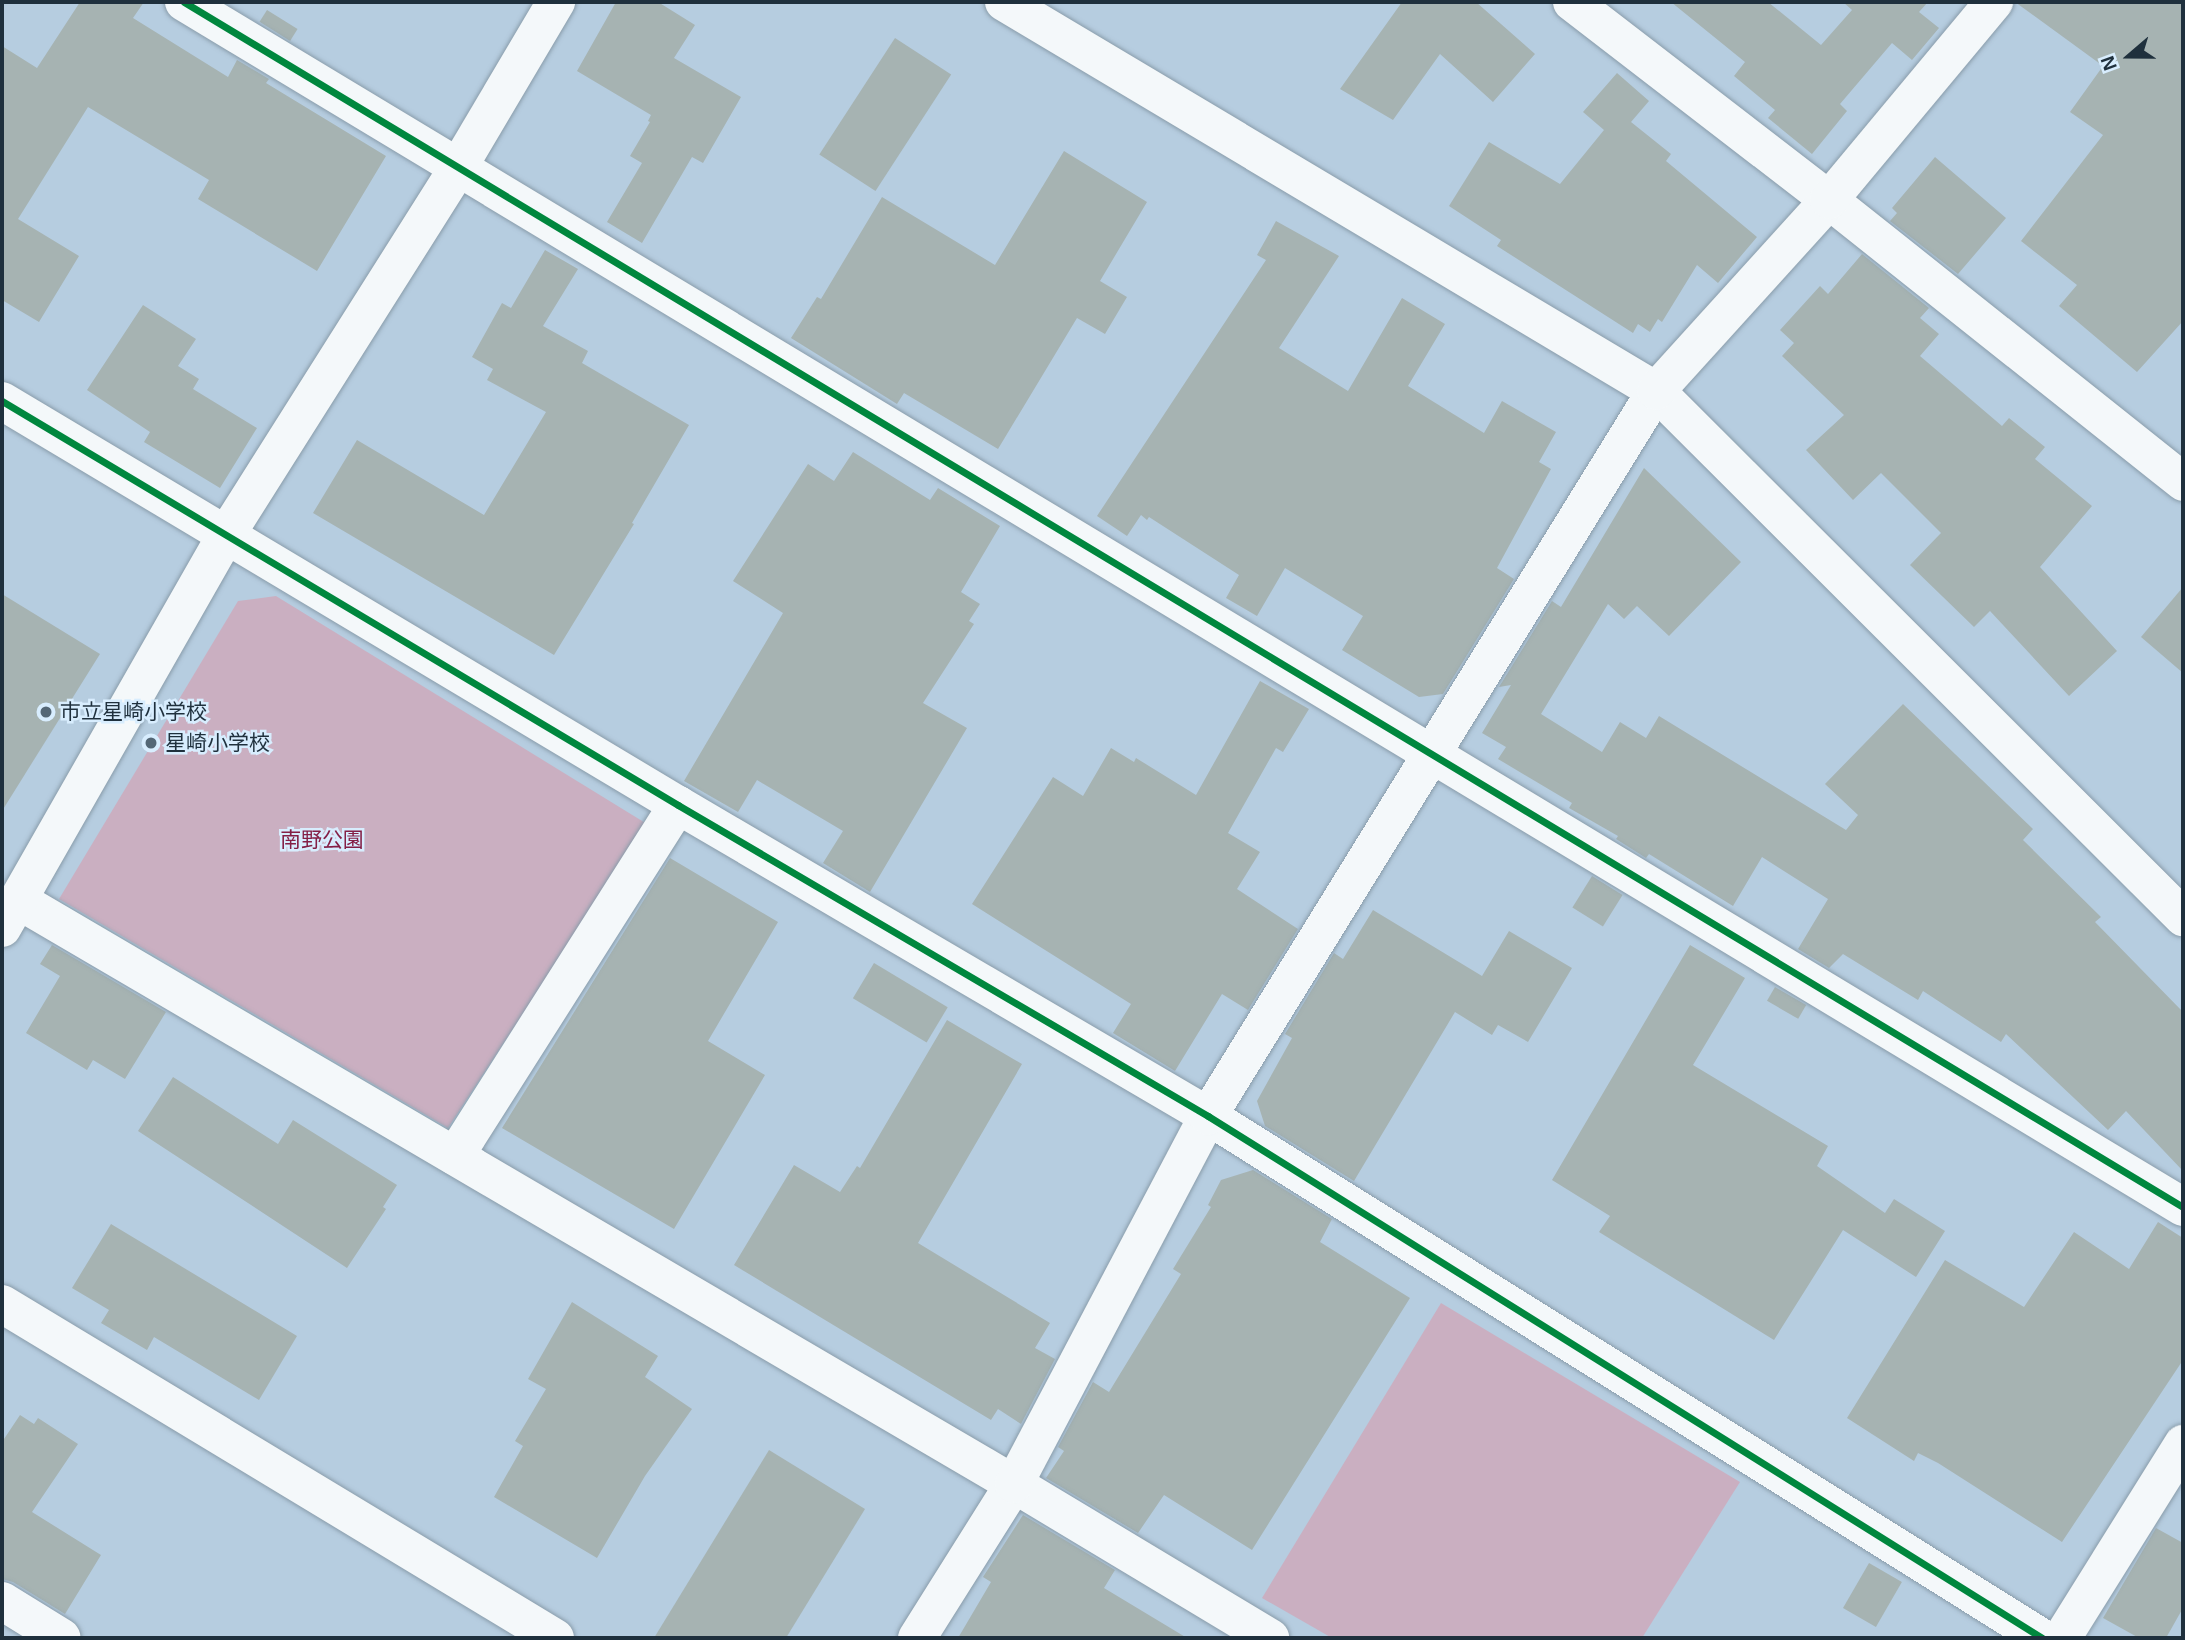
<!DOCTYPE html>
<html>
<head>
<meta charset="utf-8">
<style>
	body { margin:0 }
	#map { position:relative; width:2185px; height:1640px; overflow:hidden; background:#b6cde0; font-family:Helvetica,"Noto Sans JP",sans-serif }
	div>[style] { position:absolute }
	.green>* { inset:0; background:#caafc1 }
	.building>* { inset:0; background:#a6b3b2; transform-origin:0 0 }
	.roads { filter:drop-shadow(0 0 2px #899caa) drop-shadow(0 0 2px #899caa) }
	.minor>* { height:38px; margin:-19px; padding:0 19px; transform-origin:19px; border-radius:19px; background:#f4f8fa }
	.cycleway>* { height:7px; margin:-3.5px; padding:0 3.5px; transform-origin:3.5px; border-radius:3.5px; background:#00873e }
	.dots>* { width:19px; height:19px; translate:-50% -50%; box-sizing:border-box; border:4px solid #d8edfe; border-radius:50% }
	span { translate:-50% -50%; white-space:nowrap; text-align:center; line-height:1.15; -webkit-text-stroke:5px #d8edfe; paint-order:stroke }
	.poi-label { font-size:21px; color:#1f303d }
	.left { translate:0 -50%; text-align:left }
	.park-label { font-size:21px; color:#841f46 }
	.frame { position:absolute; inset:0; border:4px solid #1f303d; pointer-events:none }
	.north { position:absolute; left:2094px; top:21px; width:70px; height:70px; -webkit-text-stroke:5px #d8edfe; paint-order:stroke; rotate:250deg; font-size:19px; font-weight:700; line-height:28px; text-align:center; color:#1f303d }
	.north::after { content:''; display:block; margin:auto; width:24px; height:32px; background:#1f303d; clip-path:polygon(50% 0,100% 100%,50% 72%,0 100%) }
</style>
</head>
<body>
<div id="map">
	<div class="green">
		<div style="clip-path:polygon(276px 596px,647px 824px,448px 1128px,59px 899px,238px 601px)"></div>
		<div style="clip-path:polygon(1441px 1303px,1740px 1482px,1642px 1638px,1332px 1638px,1262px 1598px)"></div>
	</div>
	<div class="building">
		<div style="clip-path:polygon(80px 2px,144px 2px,133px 18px,228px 77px,237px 60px,269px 79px,266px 83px,386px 156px,317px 271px,198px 199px,209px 180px,88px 107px,18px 219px,79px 256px,39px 322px,2px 300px,2px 46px,37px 68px)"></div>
		<div style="clip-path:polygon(616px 2px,658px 2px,695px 25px,674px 58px,741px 97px,703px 163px,692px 157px,642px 243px,607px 222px,642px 163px,630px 156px,650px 122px,648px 121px,651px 115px,577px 71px)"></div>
		<div style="clip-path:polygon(1402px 2px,1476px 2px,1535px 54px,1493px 102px,1440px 54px,1393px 120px,1340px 89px)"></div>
		<div style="clip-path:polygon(1671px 2px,1768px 2px,1821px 45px,1852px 10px,1843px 2px,1928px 2px,1919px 12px,1939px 28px,1912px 60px,1892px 43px,1840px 104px,1847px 111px,1812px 154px,1768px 118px,1775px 110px,1734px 76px,1745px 62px)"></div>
		<div style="clip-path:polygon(2015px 2px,2183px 2px,2183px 321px,2137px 372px,2059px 306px,2077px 285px,2021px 241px,2103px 135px,2070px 112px,2103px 66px)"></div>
		<div style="left:267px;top:10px;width:36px;height:14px;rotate:32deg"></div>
		<div style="left:895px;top:38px;width:67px;height:139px;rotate:33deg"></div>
		<div style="clip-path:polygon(1617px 73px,1649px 101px,1631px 122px,1671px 154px,1666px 161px,1757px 237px,1718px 283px,1697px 265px,1662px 322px,1658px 319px,1650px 332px,1638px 324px,1633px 333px,1497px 246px,1501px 240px,1449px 206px,1489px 142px,1560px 184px,1604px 130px,1583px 112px)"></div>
		<div style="clip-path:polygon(1064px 151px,1147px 202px,1100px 281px,1127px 297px,1105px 334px,1077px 318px,998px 449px,904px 393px,897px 404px,791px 338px,817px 297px,821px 299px,882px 197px,995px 265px)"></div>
		<div style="clip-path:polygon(1935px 157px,2006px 218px,1958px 274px,1890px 221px,1897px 213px,1892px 208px)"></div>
		<div style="clip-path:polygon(1276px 221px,1339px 256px,1279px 348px,1348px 391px,1402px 298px,1445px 324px,1408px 386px,1484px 433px,1502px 401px,1556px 432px,1539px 462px,1551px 469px,1497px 568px,1514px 579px,1443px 694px,1419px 697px,1342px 650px,1363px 616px,1285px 568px,1257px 616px,1226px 598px,1239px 575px,1149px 517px,1147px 520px,1141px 515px,1127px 536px,1097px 516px,1266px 260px,1257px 255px)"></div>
		<div style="clip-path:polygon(545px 250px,578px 269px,543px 326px,588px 351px,582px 363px,689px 425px,632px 523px,634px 524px,554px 655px,313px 513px,357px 440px,484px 515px,546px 412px,487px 380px,493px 369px,472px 357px,502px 303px,511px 308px)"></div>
		<div style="clip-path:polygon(1862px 254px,1929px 308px,1920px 318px,1939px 334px,1920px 356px,2002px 426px,2009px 418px,2045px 447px,2035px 459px,2092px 506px,2040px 567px,2117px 651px,2069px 696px,1990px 611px,1974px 627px,1910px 565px,1941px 533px,1881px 473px,1853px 500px,1806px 450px,1844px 415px,1782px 356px,1794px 343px,1780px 330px,1820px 286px,1828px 294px)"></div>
		<div style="clip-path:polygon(143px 305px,196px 339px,178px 366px,199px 379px,193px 389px,257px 428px,220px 488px,144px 442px,150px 432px,87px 390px)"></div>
		<div style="clip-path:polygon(853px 452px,930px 500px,938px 488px,1000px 526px,961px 592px,980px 604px,969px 621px,974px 624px,923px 703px,967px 728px,870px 892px,823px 863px,843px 831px,757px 780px,738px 812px,684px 781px,783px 613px,733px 581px,808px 464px,834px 481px)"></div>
		<div style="clip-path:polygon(1644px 468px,1741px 562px,1669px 636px,1637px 606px,1624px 619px,1608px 604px,1541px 714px,1602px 752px,1620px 722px,1646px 738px,1659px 716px,1846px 830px,1858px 815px,1825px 784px,1903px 704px,2033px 829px,2023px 840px,2101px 917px,2095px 922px,2183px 1012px,2183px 1171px,2126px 1111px,2108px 1130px,2006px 1034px,2001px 1042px,1923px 991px,1918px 1000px,1843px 954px,1829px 968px,1798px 949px,1828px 899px,1762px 857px,1733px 906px,1649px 854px,1646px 858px,1616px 839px,1618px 836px,1569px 808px,1572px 803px,1498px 759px,1506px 747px,1482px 733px,1511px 685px,1499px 687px,1552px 601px,1561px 607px)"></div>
		<div style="clip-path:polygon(2183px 587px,2183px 673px,2141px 637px)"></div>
		<div style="clip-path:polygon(2px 594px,100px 654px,2px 811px)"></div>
		<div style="clip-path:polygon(1260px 681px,1309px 709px,1283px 752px,1276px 748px,1228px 833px,1260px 852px,1237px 889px,1298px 929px,1248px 1010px,1222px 994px,1175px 1071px,1113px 1033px,1131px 1004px,972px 904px,1053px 777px,1083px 796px,1111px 748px,1134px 762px,1136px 758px,1196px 795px)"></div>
		<div style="clip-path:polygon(670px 858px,778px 922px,708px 1041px,765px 1075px,674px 1229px,502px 1128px)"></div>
		<div style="left:1592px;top:876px;width:36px;height:37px;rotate:32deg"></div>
		<div style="clip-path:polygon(1373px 910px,1482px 976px,1509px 931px,1572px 968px,1528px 1042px,1498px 1025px,1492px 1035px,1455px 1012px,1354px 1181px,1265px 1126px,1257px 1101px,1292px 1038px,1285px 1034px,1334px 953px,1343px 959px)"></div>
		<div style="clip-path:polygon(52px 945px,166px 1012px,125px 1079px,93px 1060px,87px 1070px,26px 1033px,60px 976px,40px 964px)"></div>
		<div style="clip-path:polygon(1690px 945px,1745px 978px,1693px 1065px,1828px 1146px,1817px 1166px,1885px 1213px,1894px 1199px,1945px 1231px,1916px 1277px,1843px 1230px,1774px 1340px,1599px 1232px,1610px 1216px,1552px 1180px)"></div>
		<div style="left:874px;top:963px;width:86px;height:41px;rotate:31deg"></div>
		<div style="left:1775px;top:987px;width:36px;height:16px;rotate:30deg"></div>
		<div style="clip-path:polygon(947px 1020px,1022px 1064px,918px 1243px,1050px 1323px,1035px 1348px,1055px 1359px,1021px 1424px,998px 1409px,991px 1420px,734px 1265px,794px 1165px,840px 1192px,857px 1166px,860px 1168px)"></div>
		<div style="clip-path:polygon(173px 1077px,278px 1144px,293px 1120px,397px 1185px,383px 1207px,386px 1209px,347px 1268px,138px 1131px)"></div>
		<div style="clip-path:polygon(1253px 1170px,1332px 1219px,1320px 1242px,1410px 1298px,1252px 1550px,1164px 1495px,1138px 1533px,1046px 1478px,1064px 1451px,1058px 1447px,1093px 1382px,1109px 1392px,1181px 1274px,1173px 1269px,1211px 1207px,1208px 1205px,1221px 1180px)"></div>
		<div style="clip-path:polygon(2158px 1222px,2183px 1238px,2183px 1360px,2062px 1542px,1938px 1463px,1918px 1453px,1914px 1461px,1847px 1418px,1945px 1260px,2024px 1307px,2074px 1232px,2129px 1269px)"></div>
		<div style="clip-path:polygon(111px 1224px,297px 1336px,259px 1400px,154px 1337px,147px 1350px,101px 1323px,109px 1310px,72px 1288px)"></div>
		<div style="clip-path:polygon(572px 1302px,658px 1356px,645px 1377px,692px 1409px,645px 1476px,597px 1558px,494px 1497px,523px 1446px,515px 1441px,546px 1389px,528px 1379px)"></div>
		<div style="clip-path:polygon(20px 1415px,34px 1424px,38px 1418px,78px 1444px,32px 1512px,101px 1555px,65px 1614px,13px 1582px,2px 1579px,2px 1442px)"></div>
		<div style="clip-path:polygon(769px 1450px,865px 1509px,786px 1638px,654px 1638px)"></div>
		<div style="clip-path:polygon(1023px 1515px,1115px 1570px,1104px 1588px,1187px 1638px,958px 1638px,991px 1582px,983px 1577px)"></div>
		<div style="clip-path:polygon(2156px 1528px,2183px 1543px,2183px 1608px,2166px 1638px,2139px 1638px,2103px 1618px)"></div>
		<div style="left:1869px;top:1563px;width:38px;height:52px;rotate:30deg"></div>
	</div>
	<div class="roads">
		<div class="minor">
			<div style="left:184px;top:2px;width:2334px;rotate:31.08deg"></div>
			<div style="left:1004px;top:2px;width:759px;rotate:30.82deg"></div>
			<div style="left:1656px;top:391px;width:745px;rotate:44.95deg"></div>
			<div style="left:1572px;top:2px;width:324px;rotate:37.6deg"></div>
			<div style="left:1829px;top:200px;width:453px;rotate:38.5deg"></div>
			<div style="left:2px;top:401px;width:788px;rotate:30.86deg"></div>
			<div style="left:678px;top:805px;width:615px;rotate:30.4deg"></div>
			<div style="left:1208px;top:1116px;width:984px;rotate:32.04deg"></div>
			<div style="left:18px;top:900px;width:1155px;rotate:30.39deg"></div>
			<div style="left:1014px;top:1484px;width:299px;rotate:31deg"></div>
			<div style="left:2px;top:928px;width:452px;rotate:-60.3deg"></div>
			<div style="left:226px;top:535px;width:436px;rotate:-57.7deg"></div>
			<div style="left:459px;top:166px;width:191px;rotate:-59.4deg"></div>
			<div style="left:455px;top:1156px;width:416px;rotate:-57.6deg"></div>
			<div style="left:2px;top:1304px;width:646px;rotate:31.13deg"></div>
			<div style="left:2px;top:1601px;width:70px;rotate:31.7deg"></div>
			<div style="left:917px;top:1638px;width:182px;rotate:-57.8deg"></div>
			<div style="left:1014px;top:1484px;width:416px;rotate:-62.2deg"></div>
			<div style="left:1208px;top:1116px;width:852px;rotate:-58.29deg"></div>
			<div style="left:1656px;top:391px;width:258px;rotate:-47.8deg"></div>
			<div style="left:1829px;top:200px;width:258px;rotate:-50.2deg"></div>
			<div style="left:2062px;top:1638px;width:229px;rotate:-58deg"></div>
		</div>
	</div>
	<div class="cycleway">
		<div style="left:184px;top:2px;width:2334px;rotate:31.08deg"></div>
		<div style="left:2px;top:401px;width:788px;rotate:30.86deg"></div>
		<div style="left:678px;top:805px;width:615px;rotate:30.4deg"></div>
		<div style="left:1208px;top:1116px;width:984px;rotate:32.04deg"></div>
	</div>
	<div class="dots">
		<div style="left:46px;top:712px;background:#546776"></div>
		<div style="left:151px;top:743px;background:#546776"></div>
	</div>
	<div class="poi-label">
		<span class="left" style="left:60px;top:712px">市立星崎小学校</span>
		<span class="left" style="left:165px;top:743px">星崎小学校</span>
	</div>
	<div class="park-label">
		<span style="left:322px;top:840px">南野公園</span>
	</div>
	<div class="frame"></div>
	<div class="north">N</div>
</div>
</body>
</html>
